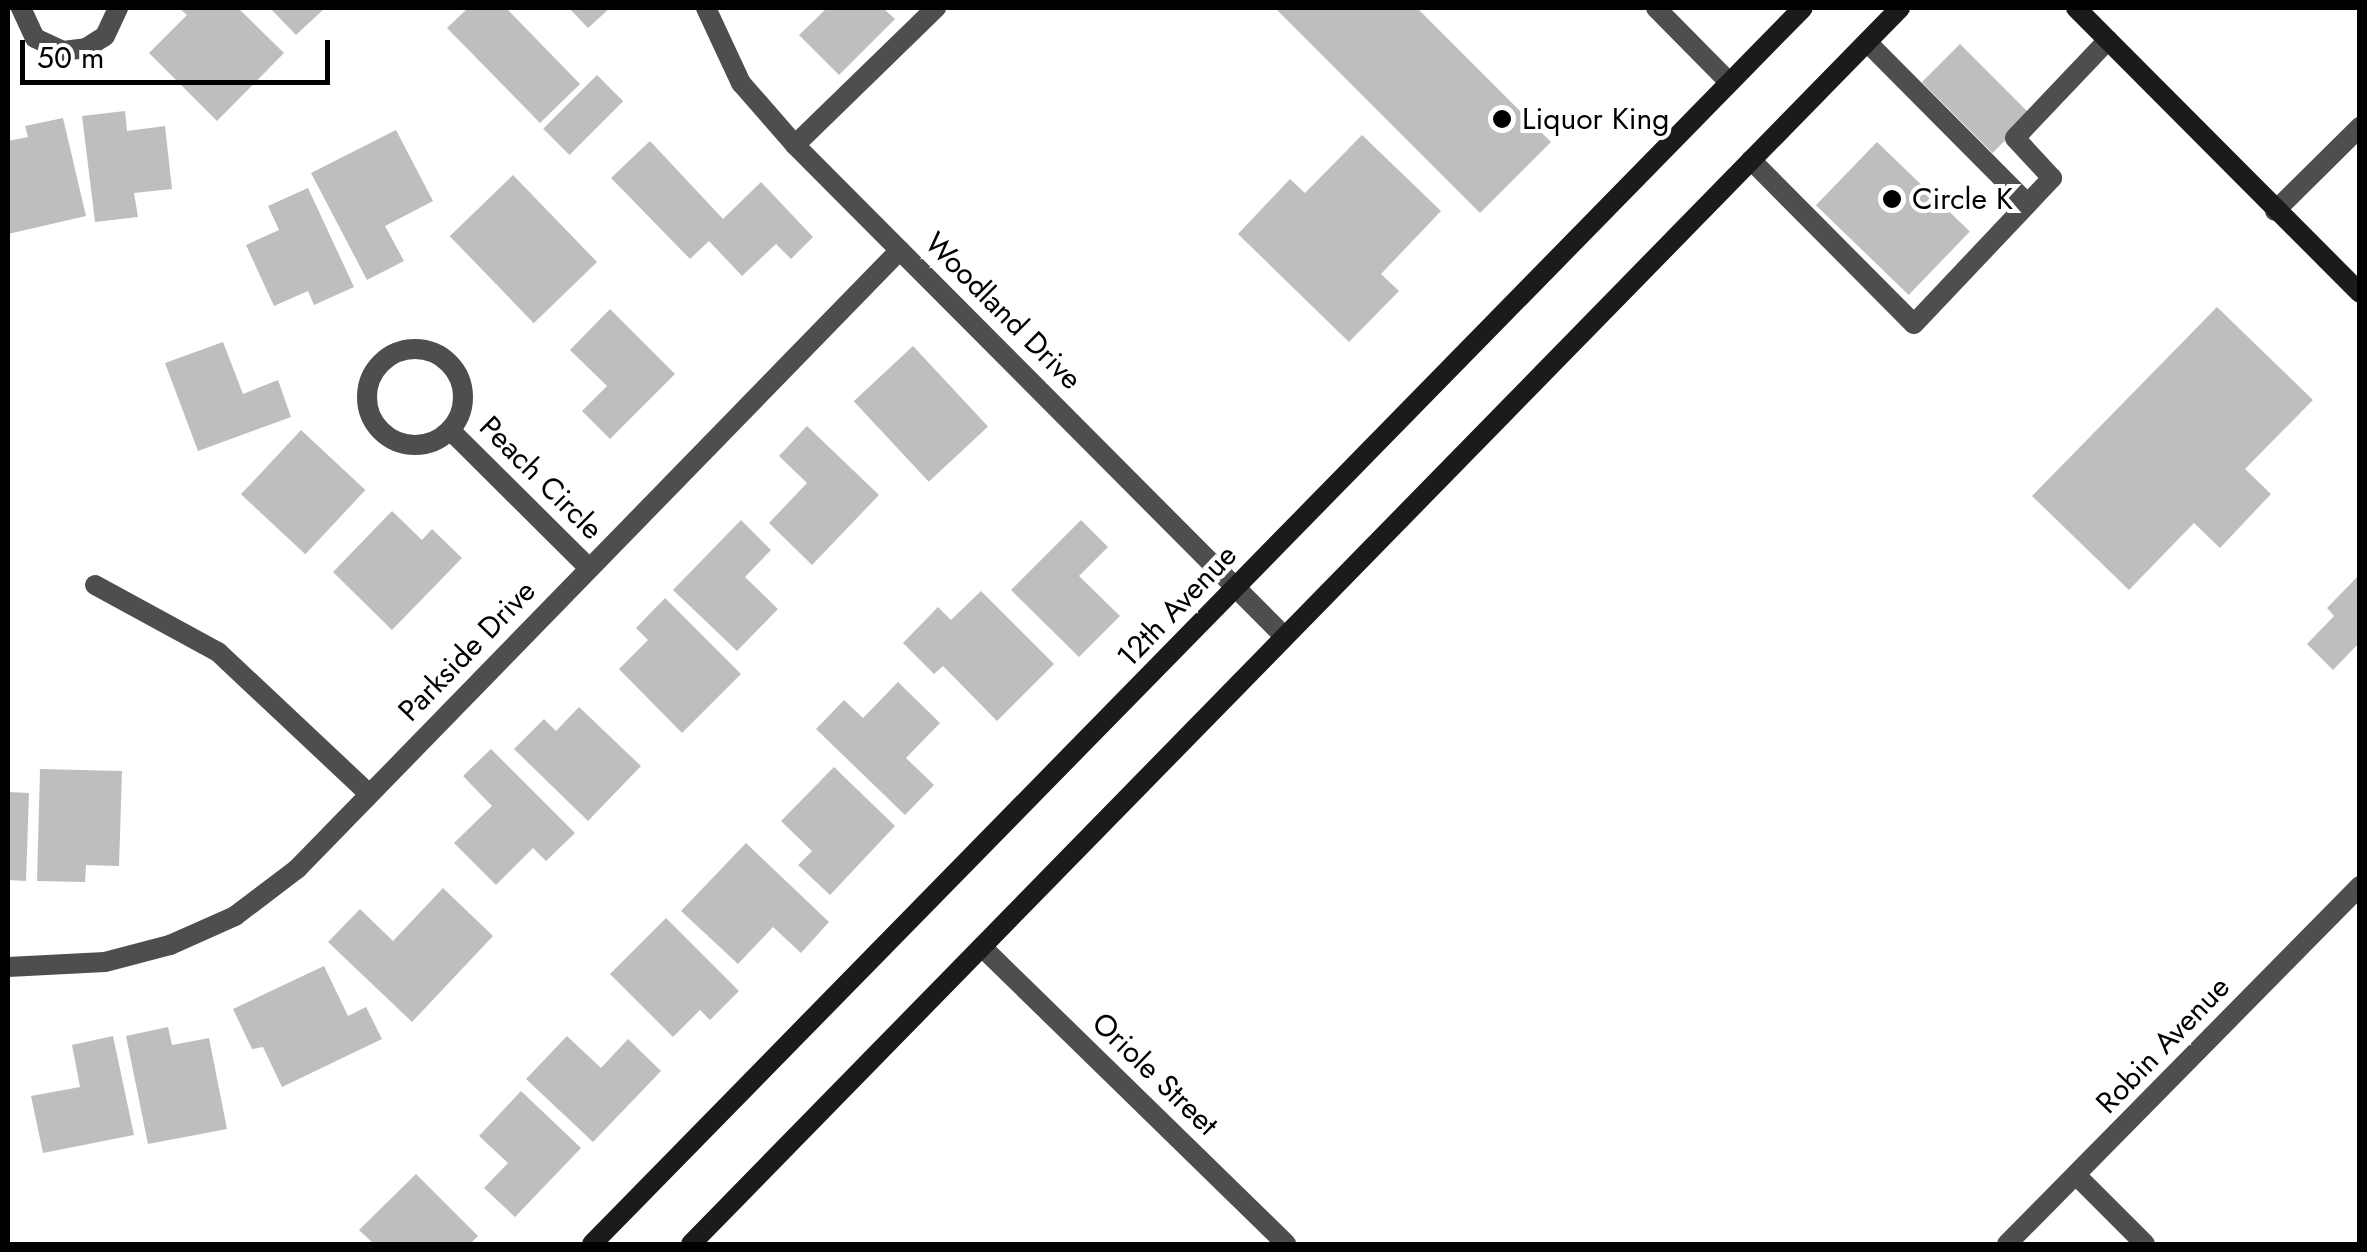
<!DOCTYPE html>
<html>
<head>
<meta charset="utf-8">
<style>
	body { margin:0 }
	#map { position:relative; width:2367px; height:1252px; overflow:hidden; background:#fff; font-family:Jost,sans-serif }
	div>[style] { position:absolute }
	.building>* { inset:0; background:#bebebe; transform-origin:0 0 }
	.lane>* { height:20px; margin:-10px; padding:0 10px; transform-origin:10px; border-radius:10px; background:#4e4e4e }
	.street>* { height:20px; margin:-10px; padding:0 10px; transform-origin:10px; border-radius:10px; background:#4e4e4e }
	.street>.ring { margin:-10px; padding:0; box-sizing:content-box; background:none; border:20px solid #4e4e4e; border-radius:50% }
	.secondary>* { height:20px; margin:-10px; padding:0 10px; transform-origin:10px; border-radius:10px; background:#1b1b1b }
	.dots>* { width:28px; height:28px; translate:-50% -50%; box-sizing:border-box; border:5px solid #fff; border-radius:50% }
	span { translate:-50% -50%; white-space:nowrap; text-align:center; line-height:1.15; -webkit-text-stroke:8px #fff; paint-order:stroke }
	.poi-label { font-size:30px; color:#000 }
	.left { translate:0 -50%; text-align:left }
	.street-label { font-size:30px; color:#000 }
	.frame { position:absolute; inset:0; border:10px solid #000; pointer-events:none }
	.scale { position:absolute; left:20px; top:40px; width:310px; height:45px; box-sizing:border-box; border:5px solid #000; border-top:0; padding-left:12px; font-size:30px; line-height:35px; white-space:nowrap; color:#000; -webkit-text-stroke:8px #fff; paint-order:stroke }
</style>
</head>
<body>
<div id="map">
	<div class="building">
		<div style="clip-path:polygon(179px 8px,238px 8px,284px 53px,217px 121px,149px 53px,187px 15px)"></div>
		<div style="clip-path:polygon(270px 8px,325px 8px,296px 35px)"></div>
		<div style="clip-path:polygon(468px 8px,506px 8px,580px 84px,540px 123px,447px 28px)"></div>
		<div style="clip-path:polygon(569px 8px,610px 8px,588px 28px)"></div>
		<div style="clip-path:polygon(827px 8px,883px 8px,895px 19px,839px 75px,799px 35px)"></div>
		<div style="clip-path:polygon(1275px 8px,1417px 8px,1551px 142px,1480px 213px)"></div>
		<div style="left:1960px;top:44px;width:100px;height:54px;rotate:45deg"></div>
		<div style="left:597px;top:75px;width:37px;height:76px;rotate:45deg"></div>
		<div style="clip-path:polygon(125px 111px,127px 131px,165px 126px,172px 189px,134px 193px,138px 217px,95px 222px,82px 116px)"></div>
		<div style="clip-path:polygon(63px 118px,86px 216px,8px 234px,8px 141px,28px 137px,25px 126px)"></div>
		<div style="clip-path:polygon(396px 130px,433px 201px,385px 226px,404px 261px,367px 280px,311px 173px)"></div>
		<div style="clip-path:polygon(1362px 135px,1441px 211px,1381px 274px,1399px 291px,1349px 342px,1238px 234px,1290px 179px,1305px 193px)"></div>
		<div style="clip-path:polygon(650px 141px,723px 219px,761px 182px,813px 237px,791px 259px,776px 244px,742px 276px,709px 241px,690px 259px,611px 178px)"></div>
		<div style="left:1877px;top:142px;width:129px;height:88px;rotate:44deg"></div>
		<div style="left:513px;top:175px;width:121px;height:88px;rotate:46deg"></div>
		<div style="clip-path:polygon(308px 188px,354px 287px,314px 305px,308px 291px,274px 306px,246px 245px,279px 230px,268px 206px)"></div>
		<div style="clip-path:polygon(2217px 307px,2313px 400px,2245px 469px,2271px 494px,2220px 548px,2194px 523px,2129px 590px,2032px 496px)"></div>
		<div style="clip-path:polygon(610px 309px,675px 374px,610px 439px,582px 411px,607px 386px,570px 350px)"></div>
		<div style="clip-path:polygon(223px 342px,243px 394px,278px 380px,291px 417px,198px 451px,165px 363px)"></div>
		<div style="left:913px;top:346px;width:110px;height:81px;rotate:47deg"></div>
		<div style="clip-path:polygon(807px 426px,879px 495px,812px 565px,769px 523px,807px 483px,779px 456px)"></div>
		<div style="left:301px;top:430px;width:88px;height:88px;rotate:43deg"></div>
		<div style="clip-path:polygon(392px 511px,422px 540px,432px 529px,462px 558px,392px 630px,333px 572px)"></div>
		<div style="clip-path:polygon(741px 520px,771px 550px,745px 577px,778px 609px,737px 651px,673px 590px)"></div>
		<div style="clip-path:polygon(1081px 520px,1108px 547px,1079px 576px,1120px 616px,1079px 657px,1011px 590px)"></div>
		<div style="clip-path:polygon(2360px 574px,2360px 642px,2333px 670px,2307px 644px,2334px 616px,2327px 608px)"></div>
		<div style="clip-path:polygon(981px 591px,1054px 664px,997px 721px,943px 666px,934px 674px,903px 643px,938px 607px,951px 620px)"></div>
		<div style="clip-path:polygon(665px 598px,741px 674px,682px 733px,619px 669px,648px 640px,636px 628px)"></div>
		<div style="clip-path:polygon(898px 682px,940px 723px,906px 758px,934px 785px,905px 815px,816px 729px,844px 700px,863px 718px)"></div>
		<div style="clip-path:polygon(579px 707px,641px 766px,588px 821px,514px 749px,544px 719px,556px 731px)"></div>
		<div style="clip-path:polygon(491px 749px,575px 833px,546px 861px,533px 848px,496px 885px,454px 843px,492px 806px,463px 776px)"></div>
		<div style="clip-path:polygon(834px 767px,895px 826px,830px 895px,798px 865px,812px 851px,781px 821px)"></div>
		<div style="clip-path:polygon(40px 769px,122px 771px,119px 866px,86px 865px,85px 882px,37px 881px)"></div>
		<div style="clip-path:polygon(8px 792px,29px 793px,26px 881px,8px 880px)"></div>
		<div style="clip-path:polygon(746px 843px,829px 922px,801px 953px,773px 927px,738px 964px,681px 911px)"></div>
		<div style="clip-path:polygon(443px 888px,493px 936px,412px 1022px,328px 942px,360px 909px,393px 941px)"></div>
		<div style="clip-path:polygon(666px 918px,739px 991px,710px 1020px,700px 1010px,673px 1037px,610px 974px)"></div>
		<div style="clip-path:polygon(324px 966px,348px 1016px,366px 1007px,382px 1039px,282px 1087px,263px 1047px,252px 1049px,233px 1009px)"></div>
		<div style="clip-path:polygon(168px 1027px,172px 1045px,209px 1038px,227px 1129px,148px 1144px,126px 1036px)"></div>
		<div style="clip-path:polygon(113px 1036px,134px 1135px,43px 1153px,31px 1096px,80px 1087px,72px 1045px)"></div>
		<div style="clip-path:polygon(567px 1036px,601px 1068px,628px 1039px,661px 1071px,593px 1142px,526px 1079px)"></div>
		<div style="clip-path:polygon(521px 1091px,581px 1148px,515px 1217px,484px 1188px,508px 1163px,479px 1136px)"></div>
		<div style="clip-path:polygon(416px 1174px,478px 1236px,470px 1244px,374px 1244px,359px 1230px)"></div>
	</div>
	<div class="lane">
		<div style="left:1656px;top:8px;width:104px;rotate:45.4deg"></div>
		<div style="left:1867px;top:42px;width:228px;rotate:45.2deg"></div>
		<div style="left:795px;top:145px;width:197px;rotate:-44.2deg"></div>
		<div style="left:1751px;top:160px;width:231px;rotate:45.2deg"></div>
		<div style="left:1914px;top:324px;width:201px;rotate:-46.6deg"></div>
		<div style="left:2052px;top:178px;width:54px;rotate:-132.8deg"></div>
		<div style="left:2015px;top:138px;width:135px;rotate:-46.5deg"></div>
		<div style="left:2275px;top:211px;width:120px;rotate:-44.7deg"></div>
	</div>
	<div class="street">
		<div style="left:21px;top:8px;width:33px;rotate:65deg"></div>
		<div style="left:35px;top:38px;width:31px;rotate:25deg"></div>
		<div style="left:63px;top:51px;width:23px;rotate:-7deg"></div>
		<div style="left:86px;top:48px;width:22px;rotate:-32deg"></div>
		<div style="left:105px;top:36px;width:31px;rotate:-65deg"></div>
		<div style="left:706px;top:8px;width:83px;rotate:65deg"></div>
		<div style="left:741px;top:83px;width:82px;rotate:48.9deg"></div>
		<div style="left:795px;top:145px;width:694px;rotate:45.12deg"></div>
		<div class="ring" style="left:367px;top:349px;width:76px;height:76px"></div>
		<div style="left:450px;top:430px;width:196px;rotate:44.8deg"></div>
		<div style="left:95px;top:585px;width:140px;rotate:28.6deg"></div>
		<div style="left:218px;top:652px;width:207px;rotate:43.2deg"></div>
		<div style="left:982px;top:947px;width:425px;rotate:44.3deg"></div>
		<div style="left:8px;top:967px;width:97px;rotate:-3deg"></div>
		<div style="left:105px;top:962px;width:67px;rotate:-14.7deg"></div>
		<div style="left:170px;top:945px;width:71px;rotate:-24deg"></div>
		<div style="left:235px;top:916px;width:78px;rotate:-37.2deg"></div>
		<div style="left:297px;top:869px;width:864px;rotate:-45.75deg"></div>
		<div style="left:2077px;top:1176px;width:96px;rotate:45deg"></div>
		<div style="left:2007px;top:1244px;width:503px;rotate:-45.4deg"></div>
	</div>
	<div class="secondary">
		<div style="left:2076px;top:8px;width:402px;rotate:45.1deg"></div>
		<div style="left:592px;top:1244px;width:1730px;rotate:-45.59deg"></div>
		<div style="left:691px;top:1244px;width:1729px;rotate:-45.63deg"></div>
	</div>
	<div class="dots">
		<div style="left:1502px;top:119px;background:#000"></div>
		<div style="left:1892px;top:199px;background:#000"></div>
	</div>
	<div class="poi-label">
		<span class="left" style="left:1522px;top:119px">Liquor King</span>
		<span class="left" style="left:1912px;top:199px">Circle K</span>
	</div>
	<div class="street-label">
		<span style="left:1003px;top:311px;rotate:45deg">Woodland Drive</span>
		<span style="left:541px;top:478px;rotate:45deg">Peach Circle</span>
		<span style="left:1177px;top:606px;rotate:-46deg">12th Avenue</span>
		<span style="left:467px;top:651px;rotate:-46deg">Parkside Drive</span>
		<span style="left:2163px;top:1045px;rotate:-46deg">Robin Avenue</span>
		<span style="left:1155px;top:1074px;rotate:44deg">Oriole Street</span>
	</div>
	<div class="frame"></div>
	<div class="scale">50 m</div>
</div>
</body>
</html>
